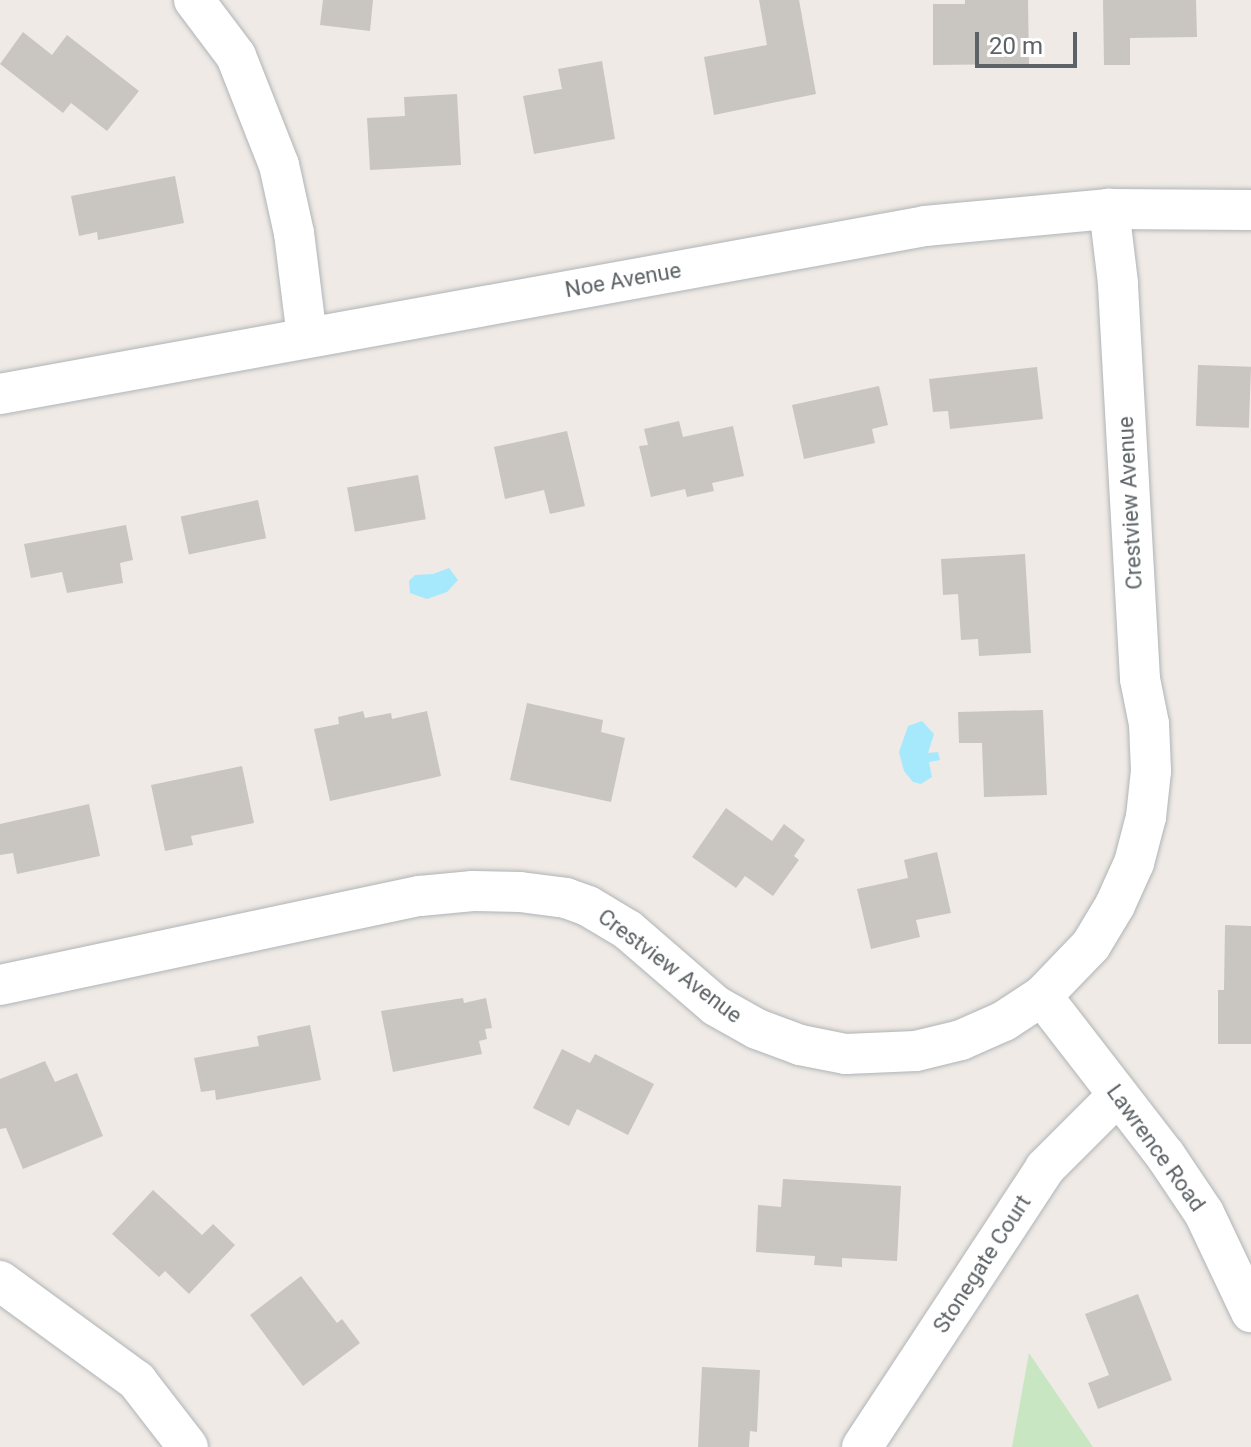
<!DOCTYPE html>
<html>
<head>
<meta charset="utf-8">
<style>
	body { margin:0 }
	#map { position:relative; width:1251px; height:1447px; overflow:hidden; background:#efeae5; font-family:Roboto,sans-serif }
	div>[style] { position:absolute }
	.green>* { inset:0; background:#c9e6c2 }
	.water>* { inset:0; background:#a6e9fd }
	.building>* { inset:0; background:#c9c5c1; transform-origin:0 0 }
	.roads { filter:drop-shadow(0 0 2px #b0b4b7) drop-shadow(0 0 2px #b0b4b7) }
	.street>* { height:40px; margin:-20px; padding:0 20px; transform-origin:20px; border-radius:20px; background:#fff }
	span { translate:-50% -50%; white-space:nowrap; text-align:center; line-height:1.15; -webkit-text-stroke:8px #fff; paint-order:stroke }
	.street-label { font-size:22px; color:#5c6265 }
	.scale { position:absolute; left:975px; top:32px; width:102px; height:36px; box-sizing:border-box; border:4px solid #5c6265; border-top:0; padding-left:10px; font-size:24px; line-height:28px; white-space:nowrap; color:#5c6265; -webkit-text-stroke:6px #fff; paint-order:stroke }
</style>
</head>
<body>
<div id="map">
	<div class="green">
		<div style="clip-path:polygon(1029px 1353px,1093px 1447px,1012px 1447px)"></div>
	</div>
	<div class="water">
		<div style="clip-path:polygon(449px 568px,458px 580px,447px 592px,427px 599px,410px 593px,409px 581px,415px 575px,433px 574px)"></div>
		<div style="clip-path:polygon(922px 721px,934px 734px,928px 753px,938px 752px,940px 760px,929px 762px,932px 777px,921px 784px,913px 782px,904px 771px,899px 752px,908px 726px)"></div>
	</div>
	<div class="building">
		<div style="clip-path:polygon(323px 0,373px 0,370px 31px,320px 25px)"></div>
		<div style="clip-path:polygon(759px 0,799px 0,816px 94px,714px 115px,704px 57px,767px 45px)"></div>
		<div style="clip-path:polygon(965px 0,1028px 0,1029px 64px,933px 65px,933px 4px,965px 4px)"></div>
		<div style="clip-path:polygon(1103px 0,1196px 0,1197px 37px,1130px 38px,1130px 65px,1104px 65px)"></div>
		<div style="clip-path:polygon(23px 32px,52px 55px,67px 35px,139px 91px,107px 131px,71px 103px,63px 113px,0 64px)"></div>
		<div style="clip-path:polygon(602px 61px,615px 139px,534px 154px,523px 96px,562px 89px,558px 69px)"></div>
		<div style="clip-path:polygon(457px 94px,461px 165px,370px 170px,367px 118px,405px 116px,404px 97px)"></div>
		<div style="clip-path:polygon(175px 176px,184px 223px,98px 240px,97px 232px,79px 236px,71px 196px)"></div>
		<div style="left:1198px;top:365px;width:53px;height:61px;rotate:2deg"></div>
		<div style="clip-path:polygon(1037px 367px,1043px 419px,950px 429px,948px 411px,933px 412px,929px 379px)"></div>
		<div style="clip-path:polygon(879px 386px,888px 425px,872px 429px,875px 443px,804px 459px,792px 405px)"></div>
		<div style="clip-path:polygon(679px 421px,683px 437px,733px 426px,744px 476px,712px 483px,714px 491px,687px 497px,685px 489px,651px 497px,639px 446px,648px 445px,644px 429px)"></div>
		<div style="clip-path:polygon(567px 431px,585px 506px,550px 514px,544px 490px,505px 499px,494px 447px)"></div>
		<div style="left:418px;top:475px;width:45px;height:72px;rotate:80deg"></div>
		<div style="left:258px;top:500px;width:39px;height:79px;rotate:78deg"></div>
		<div style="clip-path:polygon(126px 525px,133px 560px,120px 563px,123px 583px,67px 593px,62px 572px,31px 578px,24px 544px)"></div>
		<div style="clip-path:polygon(1025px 554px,1031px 653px,979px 656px,978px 639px,961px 640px,958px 594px,943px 595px,941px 559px)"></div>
		<div style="clip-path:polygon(527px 703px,603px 720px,601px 732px,625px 738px,611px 802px,510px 780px)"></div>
		<div style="clip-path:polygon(1043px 710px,1047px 795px,984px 797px,982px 743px,959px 743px,958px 712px)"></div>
		<div style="clip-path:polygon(363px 711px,365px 718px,391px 713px,392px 719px,427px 711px,441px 776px,330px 801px,314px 729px,339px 724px,338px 717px)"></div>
		<div style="clip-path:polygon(242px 766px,254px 823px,191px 836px,193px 845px,165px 851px,151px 785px)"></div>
		<div style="clip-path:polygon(89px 804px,100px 856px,17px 874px,13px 853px,0 855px,0 824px)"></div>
		<div style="clip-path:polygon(726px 808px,772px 841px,784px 824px,805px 840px,794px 856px,799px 860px,773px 896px,745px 876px,736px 888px,692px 857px)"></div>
		<div style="clip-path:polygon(937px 852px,951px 913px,916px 920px,920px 937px,871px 949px,857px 889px,908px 878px,904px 860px)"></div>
		<div style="clip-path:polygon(1225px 925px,1251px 926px,1251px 1044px,1218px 1044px,1218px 990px,1224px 990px)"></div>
		<div style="clip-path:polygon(463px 998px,464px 1003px,486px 998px,492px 1028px,485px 1029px,487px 1039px,479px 1041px,482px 1054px,393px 1072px,381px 1011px)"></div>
		<div style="clip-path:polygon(310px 1025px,321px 1080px,216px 1100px,215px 1090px,201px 1092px,194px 1058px,259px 1046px,257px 1036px)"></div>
		<div style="clip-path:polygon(562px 1049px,590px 1063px,595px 1054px,654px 1084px,628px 1135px,577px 1109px,569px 1126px,533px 1108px)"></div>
		<div style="clip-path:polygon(45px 1061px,55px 1082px,77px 1073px,103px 1136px,23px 1169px,6px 1128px,0 1129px,0 1079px)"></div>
		<div style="clip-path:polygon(783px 1179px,901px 1186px,897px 1261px,842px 1258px,842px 1267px,814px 1265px,815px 1256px,756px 1252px,758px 1205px,781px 1207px)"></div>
		<div style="clip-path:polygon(153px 1190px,202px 1235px,213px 1224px,235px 1245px,189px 1294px,165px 1271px,159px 1277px,112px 1234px)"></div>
		<div style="clip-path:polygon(301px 1276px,337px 1323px,342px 1319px,360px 1343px,303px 1386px,250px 1315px)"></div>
		<div style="clip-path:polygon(1138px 1294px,1172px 1380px,1098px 1409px,1088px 1383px,1109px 1375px,1085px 1314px)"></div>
		<div style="clip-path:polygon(702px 1367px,760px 1370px,757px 1432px,750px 1431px,749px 1447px,698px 1447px)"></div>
	</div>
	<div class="roads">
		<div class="street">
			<div style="left:194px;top:0;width:70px;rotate:53.1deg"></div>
			<div style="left:236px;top:56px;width:117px;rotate:68.5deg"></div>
			<div style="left:279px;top:165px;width:70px;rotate:77.6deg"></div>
			<div style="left:294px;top:233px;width:105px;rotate:82.9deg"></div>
			<div style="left:0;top:394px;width:940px;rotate:-10.29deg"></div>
			<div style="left:925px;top:226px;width:185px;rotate:-5.3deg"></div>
			<div style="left:1109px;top:209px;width:142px;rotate:0.4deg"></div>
			<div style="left:0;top:985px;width:429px;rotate:-12deg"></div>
			<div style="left:420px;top:896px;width:53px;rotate:-5.4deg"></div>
			<div style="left:473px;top:891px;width:47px;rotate:1.2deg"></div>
			<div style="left:520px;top:892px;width:46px;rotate:7.4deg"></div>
			<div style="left:566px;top:898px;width:23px;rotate:20deg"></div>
			<div style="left:588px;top:906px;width:47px;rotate:31deg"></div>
			<div style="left:628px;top:930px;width:116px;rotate:40.8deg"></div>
			<div style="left:716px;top:1006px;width:47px;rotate:29.3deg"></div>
			<div style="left:757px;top:1029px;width:46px;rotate:20.4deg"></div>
			<div style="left:800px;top:1045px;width:47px;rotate:11.1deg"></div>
			<div style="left:846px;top:1054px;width:70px;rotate:-2.5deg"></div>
			<div style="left:916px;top:1051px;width:46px;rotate:-13.7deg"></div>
			<div style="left:961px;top:1040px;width:47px;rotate:-23.8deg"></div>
			<div style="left:1004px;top:1021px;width:45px;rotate:-33.3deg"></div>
			<div style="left:1042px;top:996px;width:71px;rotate:-46.1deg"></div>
			<div style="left:1091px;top:945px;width:47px;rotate:-59deg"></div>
			<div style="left:1115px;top:905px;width:46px;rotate:-65.7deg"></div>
			<div style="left:1134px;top:863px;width:48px;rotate:-75.4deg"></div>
			<div style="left:1146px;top:817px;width:46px;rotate:-83.8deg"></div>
			<div style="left:1151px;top:771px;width:47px;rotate:-92.4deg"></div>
			<div style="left:1149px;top:724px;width:46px;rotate:-101.3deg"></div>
			<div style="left:1140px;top:679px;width:397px;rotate:-93.2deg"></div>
			<div style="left:1118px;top:283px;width:75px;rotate:-96.9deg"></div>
			<div style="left:1042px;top:996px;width:201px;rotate:52.3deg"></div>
			<div style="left:1165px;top:1155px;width:70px;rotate:56.1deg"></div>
			<div style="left:1204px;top:1213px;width:110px;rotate:64.6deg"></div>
			<div style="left:0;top:1281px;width:170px;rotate:36.1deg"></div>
			<div style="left:137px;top:1381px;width:83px;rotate:52.3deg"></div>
			<div style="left:862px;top:1447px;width:334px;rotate:-56.7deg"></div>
			<div style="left:1045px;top:1168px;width:103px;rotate:-45deg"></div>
		</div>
	</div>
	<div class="street-label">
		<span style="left:623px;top:280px;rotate:-10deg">Noe Avenue</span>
		<span style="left:1130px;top:503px;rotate:-93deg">Crestview Avenue</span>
		<span style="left:670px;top:966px;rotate:37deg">Crestview Avenue</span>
		<span style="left:1156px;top:1148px;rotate:54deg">Lawrence Road</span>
		<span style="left:982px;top:1264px;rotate:-57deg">Stonegate Court</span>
	</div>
	<div class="scale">20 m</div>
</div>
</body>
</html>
